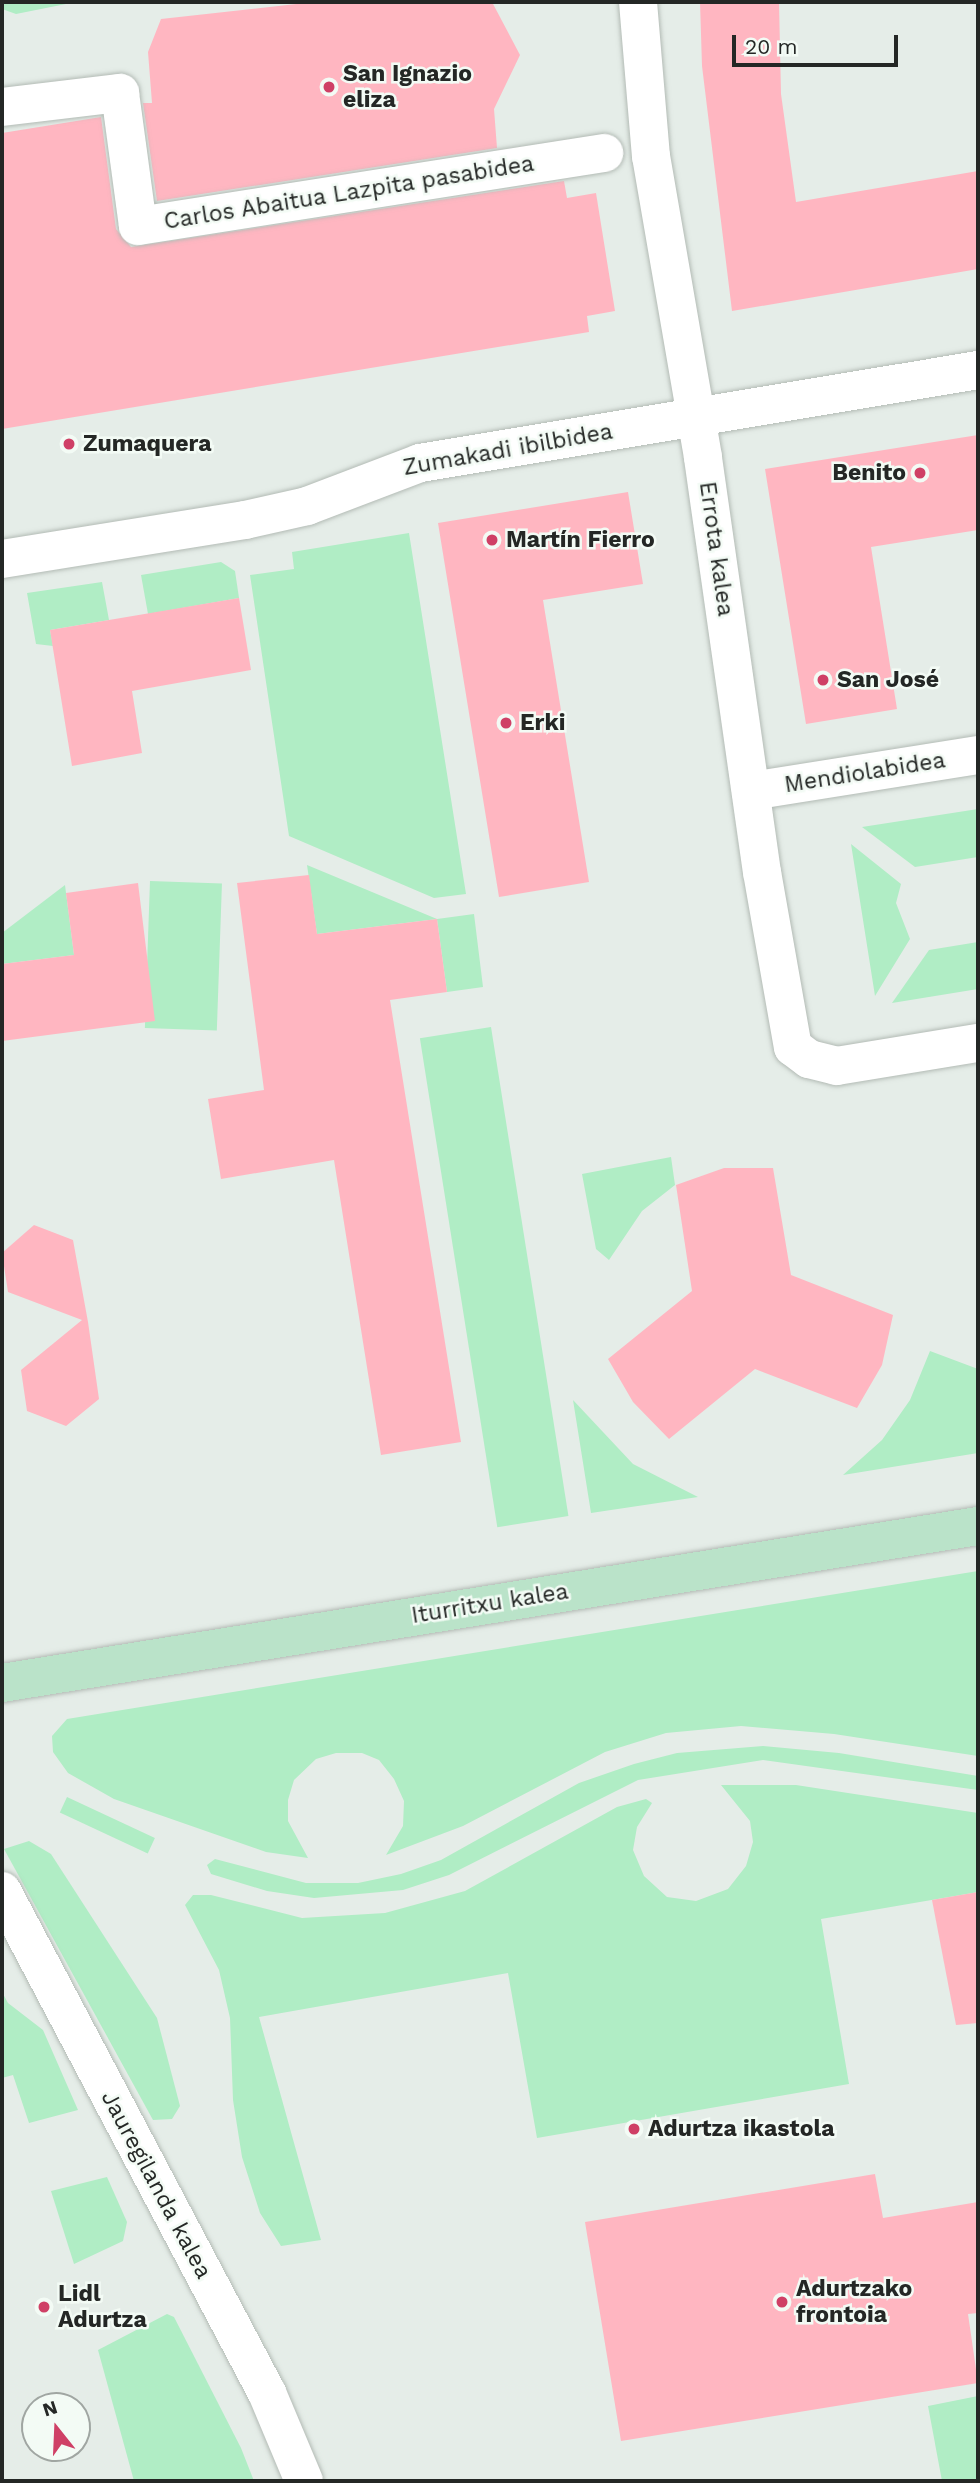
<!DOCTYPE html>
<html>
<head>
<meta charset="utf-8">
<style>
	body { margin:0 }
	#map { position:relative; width:980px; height:2483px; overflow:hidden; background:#e5ede8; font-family:"Work Sans",sans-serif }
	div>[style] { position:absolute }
	.green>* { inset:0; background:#b0edc5; transform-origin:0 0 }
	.building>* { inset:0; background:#ffb6c1 }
	.roads { filter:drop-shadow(0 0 2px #b3bbb5) drop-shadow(0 0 2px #b3bbb5) }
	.pedestrian>* { height:38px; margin:-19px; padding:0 19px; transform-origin:19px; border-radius:19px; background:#fff }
	.minor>* { height:38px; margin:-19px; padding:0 19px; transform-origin:19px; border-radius:19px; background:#fff }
	.primary>* { height:38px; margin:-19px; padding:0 19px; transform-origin:19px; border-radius:19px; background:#bae3c9 }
	.dots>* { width:19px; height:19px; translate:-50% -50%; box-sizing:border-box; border:4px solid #f3fbf5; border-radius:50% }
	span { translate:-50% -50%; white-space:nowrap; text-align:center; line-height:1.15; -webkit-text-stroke:5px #f3fbf5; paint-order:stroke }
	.poi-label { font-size:23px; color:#242725; font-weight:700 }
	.left { translate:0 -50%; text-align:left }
	.right { translate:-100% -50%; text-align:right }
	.street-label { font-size:23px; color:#242725 }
	.frame { position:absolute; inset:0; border:4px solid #242725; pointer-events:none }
	.north { position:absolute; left:21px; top:2392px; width:70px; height:70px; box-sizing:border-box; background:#f3fbf5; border:2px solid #a0a6a2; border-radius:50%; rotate:342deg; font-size:19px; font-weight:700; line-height:28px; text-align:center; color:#242725 }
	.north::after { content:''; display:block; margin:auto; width:24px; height:32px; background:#cf4066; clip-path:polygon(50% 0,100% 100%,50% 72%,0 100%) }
	.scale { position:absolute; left:732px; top:35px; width:166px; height:32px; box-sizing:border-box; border:4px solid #242725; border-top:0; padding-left:9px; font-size:21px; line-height:24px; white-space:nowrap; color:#242725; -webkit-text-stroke:5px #f3fbf5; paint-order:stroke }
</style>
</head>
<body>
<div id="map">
	<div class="green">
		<div style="clip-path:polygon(2px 2px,76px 2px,16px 14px,2px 9px)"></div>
		<div style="clip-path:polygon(409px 533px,466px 894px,434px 898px,289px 836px,250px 575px,294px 569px,292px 552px)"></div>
		<div style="clip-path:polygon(221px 562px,235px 571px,239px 598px,148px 614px,141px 575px)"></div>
		<div style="clip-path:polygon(102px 582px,109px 620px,50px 630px,53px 646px,36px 644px,27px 593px)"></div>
		<div style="clip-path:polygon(978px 809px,978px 857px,915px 867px,862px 827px)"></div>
		<div style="clip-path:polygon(851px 844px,901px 884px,896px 903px,910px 939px,875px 996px)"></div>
		<div style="clip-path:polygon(307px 865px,437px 919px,474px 914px,483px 987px,447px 992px,437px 919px,317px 934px)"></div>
		<div style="left:150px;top:881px;width:72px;height:147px;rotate:2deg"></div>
		<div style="clip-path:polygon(65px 885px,74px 955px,2px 964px,2px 933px)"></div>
		<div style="clip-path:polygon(978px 942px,978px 989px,892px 1003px,929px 950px)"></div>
		<div style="left:491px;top:1027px;width:495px;height:72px;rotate:81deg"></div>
		<div style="clip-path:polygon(671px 1157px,675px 1185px,642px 1211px,609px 1260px,596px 1249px,582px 1174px)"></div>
		<div style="clip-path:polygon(930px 1351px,978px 1369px,978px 1453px,843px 1475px,882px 1440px,910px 1400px)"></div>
		<div style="clip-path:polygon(573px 1400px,633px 1464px,698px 1497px,591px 1513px)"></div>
		<div style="clip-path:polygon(978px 1571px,978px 1756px,834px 1734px,741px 1726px,666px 1733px,605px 1752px,463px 1826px,386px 1855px,403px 1826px,404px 1801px,394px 1779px,379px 1760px,362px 1753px,336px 1753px,316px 1759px,294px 1780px,288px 1800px,288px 1821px,308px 1858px,266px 1852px,114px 1799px,68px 1773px,53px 1752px,52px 1736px,67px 1719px)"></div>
		<div style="clip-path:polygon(763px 1746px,839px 1753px,978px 1776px,978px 1790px,763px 1760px,638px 1780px,449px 1875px,403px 1890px,314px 1898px,267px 1891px,211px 1874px,207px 1865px,215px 1859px,306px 1883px,358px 1883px,401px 1874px,441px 1860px,579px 1783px,634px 1764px,677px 1753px)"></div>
		<div style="clip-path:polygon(721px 1785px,796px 1785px,978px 1813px,978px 1892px,821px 1919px,849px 2084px,537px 2138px,508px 1973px,259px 2017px,321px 2240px,281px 2246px,260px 2213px,242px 2157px,233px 2100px,230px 2018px,219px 1970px,185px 1905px,193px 1895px,211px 1895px,302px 1918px,385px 1913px,465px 1891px,617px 1807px,646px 1799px,652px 1803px,637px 1827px,633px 1850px,644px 1876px,667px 1897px,696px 1901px,728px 1889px,746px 1866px,753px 1842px,750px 1821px)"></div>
		<div style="left:67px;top:1797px;width:97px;height:17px;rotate:25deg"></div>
		<div style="clip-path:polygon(29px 1841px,51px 1854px,157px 2018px,180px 2106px,172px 2119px,153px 2120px,4px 1849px)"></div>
		<div style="clip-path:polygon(2px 1992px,8px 2003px,43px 2030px,78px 2110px,29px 2123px,13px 2075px,2px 2078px)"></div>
		<div style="clip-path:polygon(107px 2177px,127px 2222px,123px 2241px,74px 2264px,51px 2191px)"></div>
		<div style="clip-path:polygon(167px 2314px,174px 2317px,241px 2448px,254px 2481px,134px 2481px,98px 2350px)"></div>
		<div style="clip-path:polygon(978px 2396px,978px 2481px,942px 2481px,928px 2406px)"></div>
	</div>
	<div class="building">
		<div style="clip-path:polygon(314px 2px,492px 2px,520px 55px,494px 109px,497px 148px,157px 201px,143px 103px,152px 103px,148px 52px,161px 19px)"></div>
		<div style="clip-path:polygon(700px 2px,779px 2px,781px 94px,796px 202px,978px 171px,978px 269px,732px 311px,702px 66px)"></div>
		<div style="clip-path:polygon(101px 117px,116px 229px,131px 247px,564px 181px,567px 198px,596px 193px,615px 311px,587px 316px,589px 332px,2px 429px,2px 133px)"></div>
		<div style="clip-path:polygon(978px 435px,978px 530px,871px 547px,897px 709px,806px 724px,765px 469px)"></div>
		<div style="clip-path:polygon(628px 492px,643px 584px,543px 600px,589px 882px,499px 897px,438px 523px)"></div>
		<div style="clip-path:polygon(239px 598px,251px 670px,132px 691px,142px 753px,72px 766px,50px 630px)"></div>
		<div style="clip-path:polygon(309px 875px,317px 934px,437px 919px,447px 992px,390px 1000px,461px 1442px,381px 1455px,334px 1160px,221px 1179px,208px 1099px,264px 1090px,237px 883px)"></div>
		<div style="clip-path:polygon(138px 883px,155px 1021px,2px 1041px,2px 964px,74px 955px,66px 893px)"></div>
		<div style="clip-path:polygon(724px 1168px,773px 1168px,791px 1275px,893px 1315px,882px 1365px,857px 1408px,755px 1369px,669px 1439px,633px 1402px,608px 1359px,692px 1291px,676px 1185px)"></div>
		<div style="clip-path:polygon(34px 1225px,73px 1240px,88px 1322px,99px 1399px,66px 1426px,27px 1411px,21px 1370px,82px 1320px,8px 1292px,2px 1253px)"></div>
		<div style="clip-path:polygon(978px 1892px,978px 2023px,956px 2025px,932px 1900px)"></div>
		<div style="clip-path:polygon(875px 2174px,883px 2218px,978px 2202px,978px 2313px,968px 2314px,978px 2383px,621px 2441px,585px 2222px)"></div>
	</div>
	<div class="roads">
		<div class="pedestrian">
			<div style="left:2px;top:107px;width:119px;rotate:-6.8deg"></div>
			<div style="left:120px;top:93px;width:134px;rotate:82.3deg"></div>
			<div style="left:138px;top:226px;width:472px;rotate:-8.9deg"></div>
		</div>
		<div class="minor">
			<div style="left:638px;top:2px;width:155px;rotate:85.2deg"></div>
			<div style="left:651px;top:156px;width:306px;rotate:80.2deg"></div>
			<div style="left:703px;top:458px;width:418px;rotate:81.9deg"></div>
			<div style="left:762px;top:872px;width:178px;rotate:80deg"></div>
			<div style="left:793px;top:1047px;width:20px;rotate:37deg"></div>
			<div style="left:809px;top:1059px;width:29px;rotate:14deg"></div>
			<div style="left:837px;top:1066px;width:143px;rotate:-9.3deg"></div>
			<div style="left:2px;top:559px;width:246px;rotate:-9.1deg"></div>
			<div style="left:245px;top:520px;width:64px;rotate:-12.7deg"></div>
			<div style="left:307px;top:506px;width:121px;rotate:-20.8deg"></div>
			<div style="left:420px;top:463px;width:566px;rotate:-9.46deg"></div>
			<div style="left:751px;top:791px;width:230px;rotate:-9deg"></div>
			<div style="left:2px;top:1891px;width:568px;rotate:62.17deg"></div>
			<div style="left:267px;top:2393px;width:95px;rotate:67.2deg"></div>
		</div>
		<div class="primary">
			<div style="left:2px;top:1683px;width:989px;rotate:-9.14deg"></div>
		</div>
	</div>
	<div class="dots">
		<div style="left:329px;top:87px;background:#cf4066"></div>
		<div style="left:69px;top:444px;background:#cf4066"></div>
		<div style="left:920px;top:473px;background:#cf4066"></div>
		<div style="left:492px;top:540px;background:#cf4066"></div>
		<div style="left:823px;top:680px;background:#cf4066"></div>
		<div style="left:506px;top:723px;background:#cf4066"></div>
		<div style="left:634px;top:2129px;background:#cf4066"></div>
		<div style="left:782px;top:2302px;background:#cf4066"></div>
		<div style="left:44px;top:2307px;background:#cf4066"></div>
	</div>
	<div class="poi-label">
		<span class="left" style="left:343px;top:87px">San Ignazio<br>eliza</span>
		<span class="left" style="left:83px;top:444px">Zumaquera</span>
		<span class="right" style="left:906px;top:473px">Benito</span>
		<span class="left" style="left:506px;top:540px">Martín Fierro</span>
		<span class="left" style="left:837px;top:680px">San José</span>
		<span class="left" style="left:520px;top:723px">Erki</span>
		<span class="left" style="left:648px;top:2129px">Adurtza ikastola</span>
		<span class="left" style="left:796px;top:2302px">Adurtzako<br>frontoia</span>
		<span class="left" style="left:58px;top:2307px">Lidl<br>Adurtza</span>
	</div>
	<div class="street-label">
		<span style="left:349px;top:193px;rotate:-9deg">Carlos Abaitua Lazpita pasabidea</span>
		<span style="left:508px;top:450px;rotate:-10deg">Zumakadi ibilbidea</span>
		<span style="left:716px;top:549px;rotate:82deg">Errota kalea</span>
		<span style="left:865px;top:773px;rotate:-9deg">Mendiolabidea</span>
		<span style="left:490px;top:1604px;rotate:-9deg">Iturritxu kalea</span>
		<span style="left:156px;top:2185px;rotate:62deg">Jauregilanda kalea</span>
	</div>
	<div class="frame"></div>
	<div class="north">N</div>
	<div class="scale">20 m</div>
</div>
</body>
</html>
